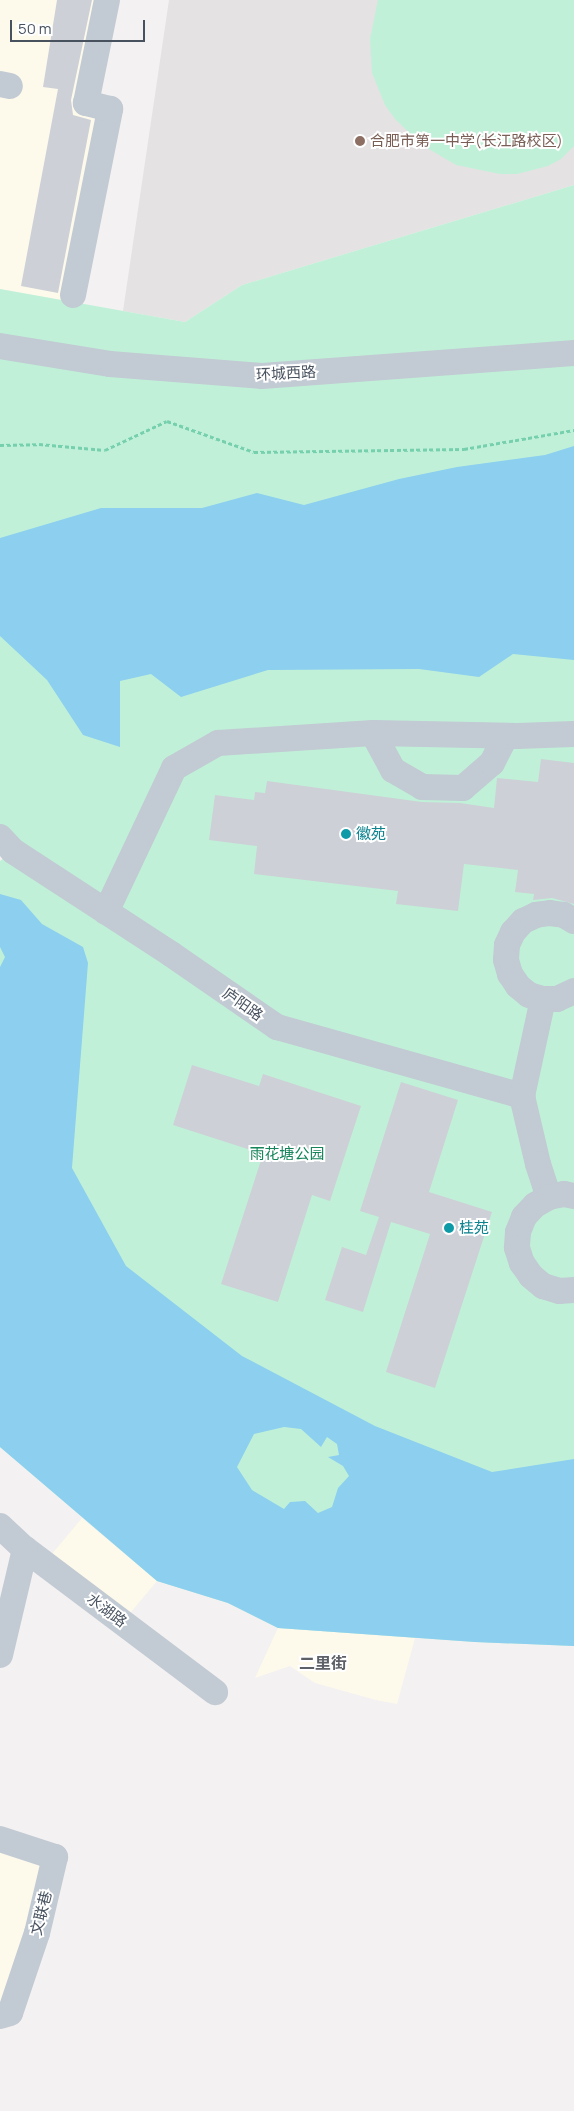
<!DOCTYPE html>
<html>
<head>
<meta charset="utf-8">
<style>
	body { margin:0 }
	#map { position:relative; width:574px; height:2111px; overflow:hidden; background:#f3f1f1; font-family:Manrope,"Noto Sans SC",sans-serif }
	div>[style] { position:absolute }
	.commercial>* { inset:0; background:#fdfaec; transform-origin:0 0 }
	.education>* { inset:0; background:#e5e2e3 }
	.green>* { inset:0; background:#c0f1d8 }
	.water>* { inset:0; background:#8ccfef }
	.building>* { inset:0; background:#cdd0d6 }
	.path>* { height:3px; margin-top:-1.5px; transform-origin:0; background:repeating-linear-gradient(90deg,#76d0ae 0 4px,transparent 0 6.5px) }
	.minor>* { height:26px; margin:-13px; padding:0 13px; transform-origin:13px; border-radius:13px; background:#c2cad3 }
	.dots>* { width:14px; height:14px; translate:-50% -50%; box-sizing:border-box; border:2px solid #fff; border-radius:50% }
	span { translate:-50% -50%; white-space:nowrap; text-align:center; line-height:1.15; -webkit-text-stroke:4px #fff; paint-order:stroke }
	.education-label { font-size:15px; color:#785e54 }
	.left { translate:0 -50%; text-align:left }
	.street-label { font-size:15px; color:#48525f }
	.culture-label { font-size:15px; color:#0d838f }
	.park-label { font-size:15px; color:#15845a }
	.neighbourhood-label { font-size:16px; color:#5d6066; font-weight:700 }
	.scale { position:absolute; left:10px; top:20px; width:135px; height:22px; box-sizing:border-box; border:2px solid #48525f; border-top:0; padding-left:6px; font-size:15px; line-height:18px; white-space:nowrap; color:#48525f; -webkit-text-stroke:4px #fff; paint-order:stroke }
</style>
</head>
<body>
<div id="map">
	<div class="commercial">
		<div style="clip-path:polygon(0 0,107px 0,86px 103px,110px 109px,71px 302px,0 289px)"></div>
		<div style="left:82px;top:1518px;width:98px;height:58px;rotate:40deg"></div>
		<div style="clip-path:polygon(278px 1628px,415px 1638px,397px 1704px,376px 1700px,315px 1683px,290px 1666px,255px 1678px)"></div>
		<div style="clip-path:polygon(0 1839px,55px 1857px,0 2016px)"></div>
	</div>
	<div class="education">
		<div style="clip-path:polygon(169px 0,574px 0,574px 185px,242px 285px,185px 322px,123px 311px)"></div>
	</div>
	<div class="green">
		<div style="clip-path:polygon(378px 0,574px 0,574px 146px,561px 159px,548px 166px,517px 174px,500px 174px,456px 165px,422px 145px,395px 119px,385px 105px,372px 73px,370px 39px)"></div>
		<div style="clip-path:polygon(574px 185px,574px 1646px,475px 1642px,278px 1628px,228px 1603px,157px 1581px,0 1447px,0 861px,13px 851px,0 837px,0 289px,185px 322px,242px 285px)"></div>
	</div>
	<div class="water">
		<div style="clip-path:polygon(574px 446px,574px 660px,513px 654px,479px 677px,419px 669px,268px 670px,181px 697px,151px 674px,120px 681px,120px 747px,83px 735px,47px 680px,0 636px,0 538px,101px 508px,202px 508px,257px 493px,304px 505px,399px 479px,457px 467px,545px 455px)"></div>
		<div style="clip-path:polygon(evenodd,0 894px,21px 900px,42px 924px,83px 947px,88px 963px,72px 1168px,126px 1266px,242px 1356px,375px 1426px,492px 1472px,574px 1459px,574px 1646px,475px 1642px,278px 1628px,228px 1603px,157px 1581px,0 1447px,0 967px,5px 957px,0 947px,0 894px,284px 1427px,301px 1429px,321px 1447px,327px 1437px,337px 1444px,339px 1455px,328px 1457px,343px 1466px,349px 1476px,338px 1488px,332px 1507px,318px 1513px,305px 1501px,290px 1502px,284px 1509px,252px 1490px,237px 1467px,254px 1434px,284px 1427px)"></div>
	</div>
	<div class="building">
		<div style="clip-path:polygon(57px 0,92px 0,71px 100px,73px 115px,91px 120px,58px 293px,21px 286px,58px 89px,43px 87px)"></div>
		<div style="clip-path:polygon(541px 759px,574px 763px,574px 904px,552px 898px,533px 900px,534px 894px,515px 892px,518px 870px,464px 864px,458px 911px,396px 904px,398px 891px,254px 874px,257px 846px,209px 840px,215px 795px,254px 800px,255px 792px,265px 793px,267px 781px,422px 802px,460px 803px,494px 808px,497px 778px,538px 782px)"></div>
		<div style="clip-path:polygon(192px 1065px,259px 1086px,263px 1074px,361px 1106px,330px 1201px,312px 1195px,278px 1302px,221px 1284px,263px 1154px,173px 1125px)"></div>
		<div style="clip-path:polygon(401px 1082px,458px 1100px,429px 1192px,492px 1212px,435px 1388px,386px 1372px,430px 1234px,391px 1222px,363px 1312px,325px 1300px,342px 1247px,366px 1255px,379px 1217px,360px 1211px)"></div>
	</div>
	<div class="path">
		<div style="left:0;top:445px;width:39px;rotate:-1deg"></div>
		<div style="left:39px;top:444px;width:66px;rotate:5.2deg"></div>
		<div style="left:105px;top:450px;width:68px;rotate:-25.1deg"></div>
		<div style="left:167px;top:421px;width:92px;rotate:19.6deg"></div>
		<div style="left:254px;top:452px;width:210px;rotate:-0.8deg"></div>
		<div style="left:464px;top:449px;width:112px;rotate:-9.8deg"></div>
	</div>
	<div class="minor">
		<div style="left:0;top:84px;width:10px;rotate:11deg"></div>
		<div style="left:73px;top:295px;width:190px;rotate:-78.7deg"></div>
		<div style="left:110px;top:109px;width:25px;rotate:-166deg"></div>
		<div style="left:86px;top:103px;width:105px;rotate:-78.5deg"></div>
		<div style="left:0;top:346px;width:111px;rotate:9.3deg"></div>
		<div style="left:110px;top:364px;width:152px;rotate:4.5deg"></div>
		<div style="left:262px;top:376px;width:313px;rotate:-4.2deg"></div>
		<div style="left:373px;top:733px;width:42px;rotate:61.6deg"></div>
		<div style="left:393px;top:770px;width:34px;rotate:30deg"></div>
		<div style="left:422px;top:787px;width:41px;rotate:1.4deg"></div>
		<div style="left:463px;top:788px;width:38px;rotate:-41deg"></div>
		<div style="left:492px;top:763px;width:30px;rotate:-63deg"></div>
		<div style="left:0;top:837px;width:19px;rotate:47deg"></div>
		<div style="left:13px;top:851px;width:189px;rotate:33.1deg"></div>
		<div style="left:171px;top:954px;width:129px;rotate:34.6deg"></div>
		<div style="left:277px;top:1027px;width:255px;rotate:15.7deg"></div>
		<div style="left:106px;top:912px;width:159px;rotate:-64.7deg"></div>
		<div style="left:174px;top:768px;width:51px;rotate:-29.6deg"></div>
		<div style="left:218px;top:743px;width:155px;rotate:-3.7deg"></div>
		<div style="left:373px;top:733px;width:144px;rotate:1.2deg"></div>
		<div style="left:517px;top:736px;width:57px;rotate:-2deg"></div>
		<div style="left:574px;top:921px;width:12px;rotate:-149deg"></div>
		<div style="left:564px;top:915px;width:14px;rotate:-172deg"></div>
		<div style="left:550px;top:913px;width:14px;rotate:172deg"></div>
		<div style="left:536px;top:915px;width:14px;rotate:155deg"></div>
		<div style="left:523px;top:921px;width:15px;rotate:132deg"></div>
		<div style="left:513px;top:932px;width:14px;rotate:115deg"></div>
		<div style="left:507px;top:945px;width:15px;rotate:94deg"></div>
		<div style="left:506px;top:960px;width:15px;rotate:74deg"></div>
		<div style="left:510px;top:974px;width:14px;rotate:56deg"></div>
		<div style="left:518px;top:986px;width:14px;rotate:39deg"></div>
		<div style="left:529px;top:995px;width:15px;rotate:16deg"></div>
		<div style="left:543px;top:999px;width:14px"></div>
		<div style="left:557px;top:999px;width:19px;rotate:-25deg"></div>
		<div style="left:543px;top:999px;width:99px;rotate:102.2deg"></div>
		<div style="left:522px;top:1096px;width:70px;rotate:76.8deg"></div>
		<div style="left:538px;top:1164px;width:35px;rotate:72deg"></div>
		<div style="left:574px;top:1196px;width:10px;rotate:-169deg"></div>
		<div style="left:564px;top:1194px;width:15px;rotate:169deg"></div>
		<div style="left:549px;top:1197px;width:16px;rotate:150deg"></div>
		<div style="left:535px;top:1205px;width:16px;rotate:133deg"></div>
		<div style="left:524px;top:1217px;width:16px;rotate:112deg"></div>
		<div style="left:518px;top:1232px;width:16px;rotate:94deg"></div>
		<div style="left:517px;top:1248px;width:16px;rotate:72deg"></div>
		<div style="left:522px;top:1263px;width:16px;rotate:55deg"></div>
		<div style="left:531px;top:1276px;width:16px;rotate:40deg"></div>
		<div style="left:543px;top:1286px;width:17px;rotate:17deg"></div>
		<div style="left:559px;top:1291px;width:15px;rotate:-4deg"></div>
		<div style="left:0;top:1526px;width:34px;rotate:43deg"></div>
		<div style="left:25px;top:1549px;width:238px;rotate:37deg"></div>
		<div style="left:0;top:1655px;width:109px;rotate:-76.7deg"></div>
		<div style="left:0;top:1839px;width:58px;rotate:18.1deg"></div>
		<div style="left:55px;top:1857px;width:78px;rotate:103.3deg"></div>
		<div style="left:37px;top:1933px;width:84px;rotate:108.6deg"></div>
		<div style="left:10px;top:2013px;width:10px;rotate:163deg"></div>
	</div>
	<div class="dots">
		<div style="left:360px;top:141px;background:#8d6e63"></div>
		<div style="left:346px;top:834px;background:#0f9aa8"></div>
		<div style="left:449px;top:1228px;background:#0f9aa8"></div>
	</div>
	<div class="education-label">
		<span class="left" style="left:370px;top:141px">合肥市第一中学(长江路校区)</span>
	</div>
	<div class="street-label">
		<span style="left:286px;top:373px;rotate:-3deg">环城西路</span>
		<span style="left:243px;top:1004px;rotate:35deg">庐阳路</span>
		<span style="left:107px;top:1610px;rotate:37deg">水湖路</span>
		<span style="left:41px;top:1913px;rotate:-76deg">文联巷</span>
	</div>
	<div class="culture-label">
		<span class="left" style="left:356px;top:834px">徽苑</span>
		<span class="left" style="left:459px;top:1228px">桂苑</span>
	</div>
	<div class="park-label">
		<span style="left:287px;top:1154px">雨花塘公园</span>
	</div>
	<div class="neighbourhood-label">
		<span style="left:323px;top:1663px">二里街</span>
	</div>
	<div class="scale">50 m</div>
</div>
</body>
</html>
